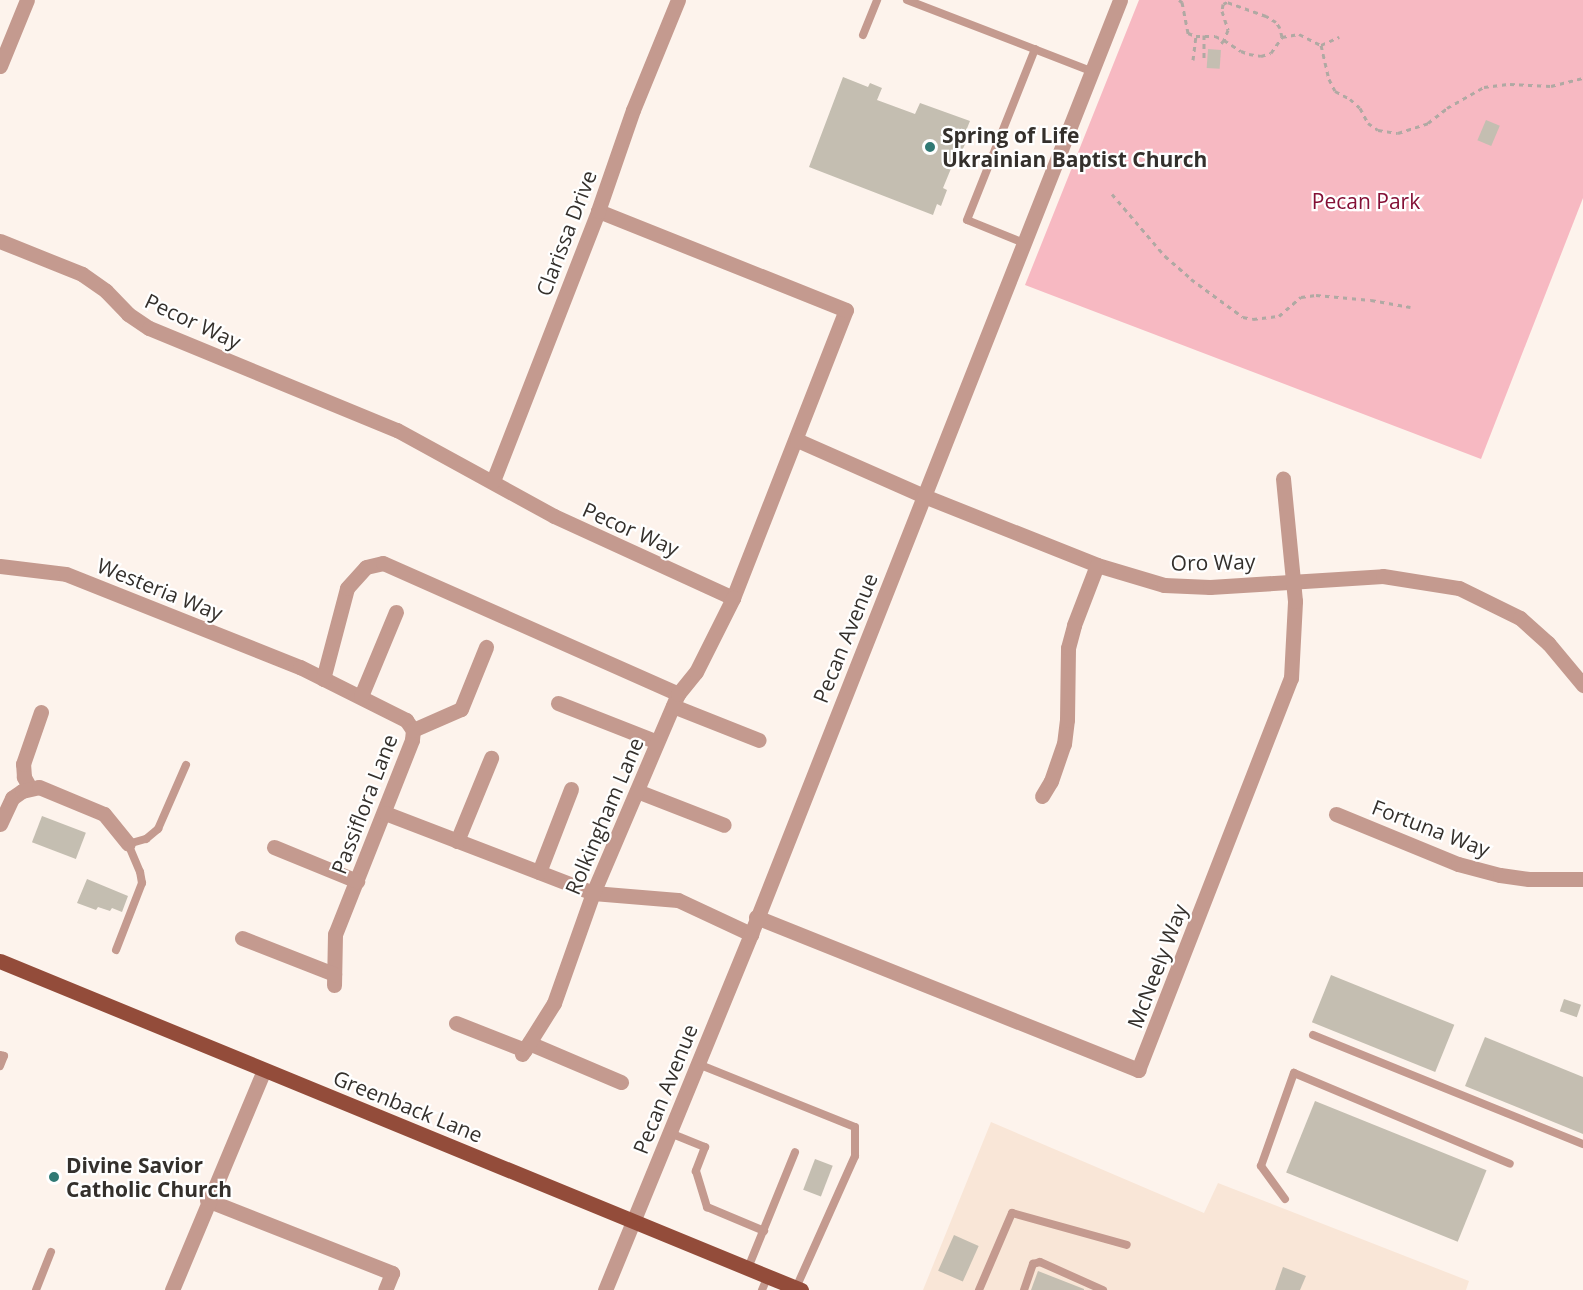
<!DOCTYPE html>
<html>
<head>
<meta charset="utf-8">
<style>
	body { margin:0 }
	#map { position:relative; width:1583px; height:1290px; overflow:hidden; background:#fdf3ec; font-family:"Open Sans",sans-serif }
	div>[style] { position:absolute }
	.built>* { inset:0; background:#f9e6d7 }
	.green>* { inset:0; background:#f7b9c2 }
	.building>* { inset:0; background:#c4beb1; transform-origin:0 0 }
	.path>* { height:3px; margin-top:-1.5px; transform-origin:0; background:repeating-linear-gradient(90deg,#b0a9a3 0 4.5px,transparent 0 9px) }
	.service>* { height:8px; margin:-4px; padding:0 4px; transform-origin:4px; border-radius:4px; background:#c49a8f }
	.minor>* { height:15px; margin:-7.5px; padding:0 7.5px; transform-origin:7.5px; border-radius:7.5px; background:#c49a8f }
	.primary>* { height:15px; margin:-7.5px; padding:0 7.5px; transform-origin:7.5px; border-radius:7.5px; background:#934c3a }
	.dots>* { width:16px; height:16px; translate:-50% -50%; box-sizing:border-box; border:3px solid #fff; border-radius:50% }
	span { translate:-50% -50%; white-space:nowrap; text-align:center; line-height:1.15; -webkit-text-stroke:4.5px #fff; paint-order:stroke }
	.poi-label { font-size:21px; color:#34302c; font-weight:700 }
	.left { translate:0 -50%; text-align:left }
	.park-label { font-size:21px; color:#841036 }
	.street-label { font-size:21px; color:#34302c }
</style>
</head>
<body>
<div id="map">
	<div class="built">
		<div style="clip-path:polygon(991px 1122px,1204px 1213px,1218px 1183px,1469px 1281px,1466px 1290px,923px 1290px)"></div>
	</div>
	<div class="green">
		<div style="clip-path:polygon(1139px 0,1583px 0,1583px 198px,1481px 459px,1025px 285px)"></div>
	</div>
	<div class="building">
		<div style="left:1208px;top:49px;width:13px;height:19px;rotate:4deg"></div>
		<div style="clip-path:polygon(843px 77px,868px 87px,870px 83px,882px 88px,877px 100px,915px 114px,920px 103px,970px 121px,963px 138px,967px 140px,960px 155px,957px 154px,943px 188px,947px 190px,941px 206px,937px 204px,933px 215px,809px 167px)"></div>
		<div style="left:1486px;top:120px;width:15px;height:22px;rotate:23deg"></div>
		<div style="left:42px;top:816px;width:47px;height:28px;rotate:21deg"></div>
		<div style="clip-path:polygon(87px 879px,128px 896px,122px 912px,112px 908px,110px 911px,98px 907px,96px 910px,77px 903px)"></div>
		<div style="left:1331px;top:975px;width:133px;height:51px;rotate:22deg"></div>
		<div style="left:1564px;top:999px;width:18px;height:13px;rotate:19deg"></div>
		<div style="clip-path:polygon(1485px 1037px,1583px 1077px,1583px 1134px,1465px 1086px)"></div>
		<div style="left:1315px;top:1101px;width:185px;height:77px;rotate:22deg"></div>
		<div style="left:815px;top:1159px;width:19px;height:33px;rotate:21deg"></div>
		<div style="left:954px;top:1235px;width:27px;height:39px;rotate:24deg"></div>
		<div style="clip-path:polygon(1283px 1267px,1306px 1276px,1300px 1290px,1275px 1290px)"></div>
		<div style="clip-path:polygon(1038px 1271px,1084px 1289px,1084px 1290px,1031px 1290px)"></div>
	</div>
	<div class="path">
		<div style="left:1179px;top:0;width:4px;rotate:34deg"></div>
		<div style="left:1182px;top:2px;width:32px;rotate:79deg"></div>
		<div style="left:1188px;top:33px;width:9px;rotate:21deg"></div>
		<div style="left:1196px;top:36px;width:19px"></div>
		<div style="left:1215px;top:36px;width:10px;rotate:24deg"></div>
		<div style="left:1224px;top:40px;width:20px;rotate:33deg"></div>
		<div style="left:1241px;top:51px;width:9px;rotate:21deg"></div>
		<div style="left:1249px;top:54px;width:12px;rotate:9deg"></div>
		<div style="left:1261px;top:56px;width:10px;rotate:-17deg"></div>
		<div style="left:1271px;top:53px;width:19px;rotate:-55deg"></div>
		<div style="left:1282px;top:37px;width:9px;rotate:-103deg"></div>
		<div style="left:1280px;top:28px;width:7px;rotate:-124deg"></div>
		<div style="left:1276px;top:22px;width:12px;rotate:-149deg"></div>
		<div style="left:1266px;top:16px;width:41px;rotate:-160.3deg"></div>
		<div style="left:1227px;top:2px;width:4px;rotate:153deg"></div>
		<div style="left:1223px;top:4px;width:7px;rotate:98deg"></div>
		<div style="left:1222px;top:11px;width:20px;rotate:72deg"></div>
		<div style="left:1228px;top:30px;width:11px;rotate:112deg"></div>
		<div style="left:1224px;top:40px;width:8px;rotate:130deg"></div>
		<div style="left:1204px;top:35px;width:24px;rotate:90deg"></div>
		<div style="left:1282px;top:37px;width:17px;rotate:-10deg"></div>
		<div style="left:1299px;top:34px;width:25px;rotate:27deg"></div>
		<div style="left:1321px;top:45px;width:35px;rotate:77deg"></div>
		<div style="left:1329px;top:79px;width:13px;rotate:63deg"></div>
		<div style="left:1335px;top:91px;width:17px;rotate:28deg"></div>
		<div style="left:1350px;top:99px;width:13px;rotate:42deg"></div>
		<div style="left:1360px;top:108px;width:17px;rotate:62deg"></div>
		<div style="left:1368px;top:123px;width:12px;rotate:35deg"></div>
		<div style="left:1378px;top:130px;width:20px;rotate:9deg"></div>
		<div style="left:1398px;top:133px;width:32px;rotate:-18deg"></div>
		<div style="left:1428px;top:123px;width:24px;rotate:-38deg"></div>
		<div style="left:1447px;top:108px;width:43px;rotate:-29.6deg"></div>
		<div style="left:1484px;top:87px;width:26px;rotate:-7deg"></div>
		<div style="left:1510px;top:84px;width:41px;rotate:2.8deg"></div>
		<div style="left:1551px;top:86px;width:33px;rotate:-14deg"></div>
		<div style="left:1321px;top:45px;width:20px;rotate:-24deg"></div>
		<div style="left:1193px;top:60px;width:24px;rotate:-83deg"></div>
		<div style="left:1112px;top:194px;width:82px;rotate:49.5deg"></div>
		<div style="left:1165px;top:256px;width:35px;rotate:41deg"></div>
		<div style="left:1191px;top:279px;width:64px;rotate:36.2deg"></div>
		<div style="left:1243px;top:317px;width:10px;rotate:11deg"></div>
		<div style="left:1253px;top:319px;width:26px;rotate:-7deg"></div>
		<div style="left:1279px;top:316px;width:29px;rotate:-41deg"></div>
		<div style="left:1301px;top:297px;width:15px;rotate:-8deg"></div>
		<div style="left:1316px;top:295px;width:55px;rotate:5.2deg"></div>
		<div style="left:1371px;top:300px;width:40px;rotate:10deg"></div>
	</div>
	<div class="service">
		<div style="left:907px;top:0;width:197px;rotate:21.1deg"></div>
		<div style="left:863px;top:35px;width:38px;rotate:-68deg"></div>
		<div style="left:1024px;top:243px;width:61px;rotate:-158deg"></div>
		<div style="left:967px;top:220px;width:184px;rotate:-68.3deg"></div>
		<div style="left:116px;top:950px;width:72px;rotate:-68.8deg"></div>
		<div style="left:142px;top:883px;width:11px;rotate:-100deg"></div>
		<div style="left:140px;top:872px;width:30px;rotate:-113deg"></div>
		<div style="left:128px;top:844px;width:19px;rotate:-16deg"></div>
		<div style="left:146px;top:839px;width:16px;rotate:-40deg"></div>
		<div style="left:158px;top:829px;width:70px;rotate:-66.4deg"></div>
		<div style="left:1313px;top:1035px;width:291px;rotate:22deg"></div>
		<div style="left:0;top:1055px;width:4px;rotate:14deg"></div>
		<div style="left:4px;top:1056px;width:11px;rotate:112deg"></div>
		<div style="left:698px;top:1064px;width:169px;rotate:21.9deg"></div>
		<div style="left:855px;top:1127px;width:29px;rotate:90deg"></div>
		<div style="left:855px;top:1156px;width:145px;rotate:114.1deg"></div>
		<div style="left:670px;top:1133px;width:38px;rotate:22deg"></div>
		<div style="left:705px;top:1147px;width:26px;rotate:111deg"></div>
		<div style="left:696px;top:1171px;width:38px;rotate:73deg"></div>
		<div style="left:707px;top:1207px;width:62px;rotate:22.8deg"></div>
		<div style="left:1285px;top:1199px;width:41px;rotate:-126deg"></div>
		<div style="left:1261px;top:1166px;width:99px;rotate:-70.5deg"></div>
		<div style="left:1294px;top:1073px;width:234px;rotate:22.8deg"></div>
		<div style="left:748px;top:1268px;width:125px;rotate:-67.9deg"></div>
		<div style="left:36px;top:1290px;width:41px;rotate:-68.5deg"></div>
		<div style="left:762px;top:1290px;width:15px;rotate:-67deg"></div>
		<div style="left:979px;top:1290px;width:84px;rotate:-66.8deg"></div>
		<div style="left:1012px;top:1213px;width:119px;rotate:15.5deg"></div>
		<div style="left:1024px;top:1290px;width:28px;rotate:-71deg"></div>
		<div style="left:1033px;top:1264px;width:7px;rotate:-16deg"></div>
		<div style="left:1040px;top:1262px;width:69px;rotate:24deg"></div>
	</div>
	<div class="minor">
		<div style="left:0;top:66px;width:71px;rotate:-67.8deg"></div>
		<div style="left:0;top:241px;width:88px;rotate:21.9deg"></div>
		<div style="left:82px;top:274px;width:29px;rotate:35deg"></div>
		<div style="left:106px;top:291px;width:32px;rotate:46deg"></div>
		<div style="left:128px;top:314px;width:25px;rotate:34deg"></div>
		<div style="left:149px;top:328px;width:268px;rotate:22.4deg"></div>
		<div style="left:397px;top:430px;width:179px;rotate:28.7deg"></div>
		<div style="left:554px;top:516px;width:197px;rotate:24.6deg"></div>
		<div style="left:733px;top:598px;width:309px;rotate:-68.6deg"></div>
		<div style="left:846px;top:310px;width:267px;rotate:-158.2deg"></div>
		<div style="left:797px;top:440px;width:139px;rotate:23.8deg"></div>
		<div style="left:924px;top:496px;width:186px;rotate:21.7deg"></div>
		<div style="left:1097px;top:565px;width:70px;rotate:16.6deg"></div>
		<div style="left:1164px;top:585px;width:46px;rotate:2.5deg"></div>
		<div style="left:1210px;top:587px;width:173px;rotate:-3.6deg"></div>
		<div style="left:1383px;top:576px;width:77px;rotate:9deg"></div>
		<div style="left:1459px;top:588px;width:68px;rotate:26.2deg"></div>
		<div style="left:1520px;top:618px;width:38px;rotate:42deg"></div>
		<div style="left:1548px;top:643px;width:55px;rotate:50.2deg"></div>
		<div style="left:493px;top:481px;width:290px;rotate:-68.7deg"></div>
		<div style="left:598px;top:211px;width:107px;rotate:-70.9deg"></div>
		<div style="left:633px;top:110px;width:119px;rotate:-67.8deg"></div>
		<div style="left:0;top:566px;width:66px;rotate:6.9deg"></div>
		<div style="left:66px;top:574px;width:252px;rotate:21.7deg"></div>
		<div style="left:300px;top:667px;width:119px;rotate:26.6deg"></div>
		<div style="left:406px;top:720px;width:12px;rotate:55deg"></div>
		<div style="left:413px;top:730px;width:10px;rotate:96deg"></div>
		<div style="left:412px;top:740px;width:209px;rotate:111.6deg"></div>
		<div style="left:335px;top:934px;width:51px;rotate:91.1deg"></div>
		<div style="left:323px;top:679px;width:94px;rotate:-75.2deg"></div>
		<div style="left:347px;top:588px;width:28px;rotate:-48deg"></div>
		<div style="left:366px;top:567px;width:17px;rotate:-13deg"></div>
		<div style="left:383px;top:563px;width:323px;rotate:23.9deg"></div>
		<div style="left:361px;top:696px;width:91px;rotate:-67.4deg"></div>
		<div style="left:558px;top:703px;width:106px;rotate:21.5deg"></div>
		<div style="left:673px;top:706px;width:92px;rotate:21.6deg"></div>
		<div style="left:413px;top:730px;width:52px;rotate:-23.6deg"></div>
		<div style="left:461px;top:709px;width:67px;rotate:-68deg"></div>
		<div style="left:30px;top:788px;width:13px;rotate:-119deg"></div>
		<div style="left:24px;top:777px;width:13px;rotate:-94deg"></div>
		<div style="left:23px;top:764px;width:55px;rotate:-70.9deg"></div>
		<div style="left:637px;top:791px;width:93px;rotate:21.3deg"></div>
		<div style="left:1042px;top:796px;width:17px;rotate:-59deg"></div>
		<div style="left:1051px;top:781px;width:39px;rotate:-71deg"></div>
		<div style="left:1064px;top:744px;width:24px;rotate:-83deg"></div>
		<div style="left:1067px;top:720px;width:72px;rotate:-89.2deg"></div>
		<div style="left:1068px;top:648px;width:24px;rotate:-75deg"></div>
		<div style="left:1074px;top:625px;width:64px;rotate:-69deg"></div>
		<div style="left:385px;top:813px;width:223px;rotate:21deg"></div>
		<div style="left:593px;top:893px;width:85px;rotate:4.7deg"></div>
		<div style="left:678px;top:900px;width:81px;rotate:25deg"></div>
		<div style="left:1336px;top:814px;width:132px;rotate:22.3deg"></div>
		<div style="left:1458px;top:864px;width:43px;rotate:14.7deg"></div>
		<div style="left:1500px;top:875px;width:29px;rotate:8deg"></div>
		<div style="left:1529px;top:879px;width:54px"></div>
		<div style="left:0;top:824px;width:29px;rotate:-65deg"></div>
		<div style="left:12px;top:798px;width:12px;rotate:-35deg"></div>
		<div style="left:22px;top:791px;width:17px;rotate:-13deg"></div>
		<div style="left:39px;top:787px;width:70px;rotate:22.6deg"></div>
		<div style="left:104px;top:814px;width:38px;rotate:51deg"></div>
		<div style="left:457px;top:841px;width:90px;rotate:-67.7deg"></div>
		<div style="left:274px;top:847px;width:90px;rotate:22.3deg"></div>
		<div style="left:539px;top:872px;width:89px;rotate:-68.9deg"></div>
		<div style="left:756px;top:917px;width:412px;rotate:21.8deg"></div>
		<div style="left:1138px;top:1070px;width:421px;rotate:-68.7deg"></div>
		<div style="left:1291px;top:678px;width:77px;rotate:-87deg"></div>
		<div style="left:1295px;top:601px;width:123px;rotate:-95.6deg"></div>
		<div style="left:242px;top:938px;width:99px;rotate:21.4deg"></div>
		<div style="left:456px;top:1023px;width:74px;rotate:21.4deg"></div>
		<div style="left:529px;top:1043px;width:100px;rotate:23deg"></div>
		<div style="left:522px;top:1054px;width:60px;rotate:-57.9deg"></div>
		<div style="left:554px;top:1003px;width:117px;rotate:-70.5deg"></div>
		<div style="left:593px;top:893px;width:216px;rotate:-66.9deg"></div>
		<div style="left:678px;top:694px;width:28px;rotate:-51deg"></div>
		<div style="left:696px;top:672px;width:83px;rotate:-63.4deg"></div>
		<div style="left:207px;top:1200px;width:199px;rotate:21.5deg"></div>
		<div style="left:392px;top:1273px;width:18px;rotate:112deg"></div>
		<div style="left:172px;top:1290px;width:238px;rotate:-67.3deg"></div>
		<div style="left:605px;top:1290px;width:385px;rotate:-67.7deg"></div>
		<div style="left:751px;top:934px;width:1004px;rotate:-68.44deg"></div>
	</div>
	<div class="primary">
		<div style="left:0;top:961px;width:866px;rotate:22.33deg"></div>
	</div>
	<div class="dots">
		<div style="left:930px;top:147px;background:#307974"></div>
		<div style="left:54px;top:1177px;background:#307974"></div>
	</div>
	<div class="poi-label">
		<span class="left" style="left:942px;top:147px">Spring of Life<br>Ukrainian Baptist Church</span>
		<span class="left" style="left:66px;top:1177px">Divine Savior<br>Catholic Church</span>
	</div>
	<div class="park-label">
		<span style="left:1366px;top:201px">Pecan Park</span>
	</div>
	<div class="street-label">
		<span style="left:566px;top:233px;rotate:-69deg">Clarissa Drive</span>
		<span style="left:193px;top:321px;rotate:25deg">Pecor Way</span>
		<span style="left:631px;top:529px;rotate:24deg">Pecor Way</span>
		<span style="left:1213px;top:562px;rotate:-1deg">Oro Way</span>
		<span style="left:160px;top:589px;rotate:22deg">Westeria Way</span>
		<span style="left:845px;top:638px;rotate:-68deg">Pecan Avenue</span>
		<span style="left:364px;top:804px;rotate:-69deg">Passiflora Lane</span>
		<span style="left:604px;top:816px;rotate:-67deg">Rolkingham Lane</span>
		<span style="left:1431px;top:828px;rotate:21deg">Fortuna Way</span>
		<span style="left:1157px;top:966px;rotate:-69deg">McNeely Way</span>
		<span style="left:665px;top:1089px;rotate:-68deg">Pecan Avenue</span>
		<span style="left:408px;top:1106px;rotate:22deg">Greenback Lane</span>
	</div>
</div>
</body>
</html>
